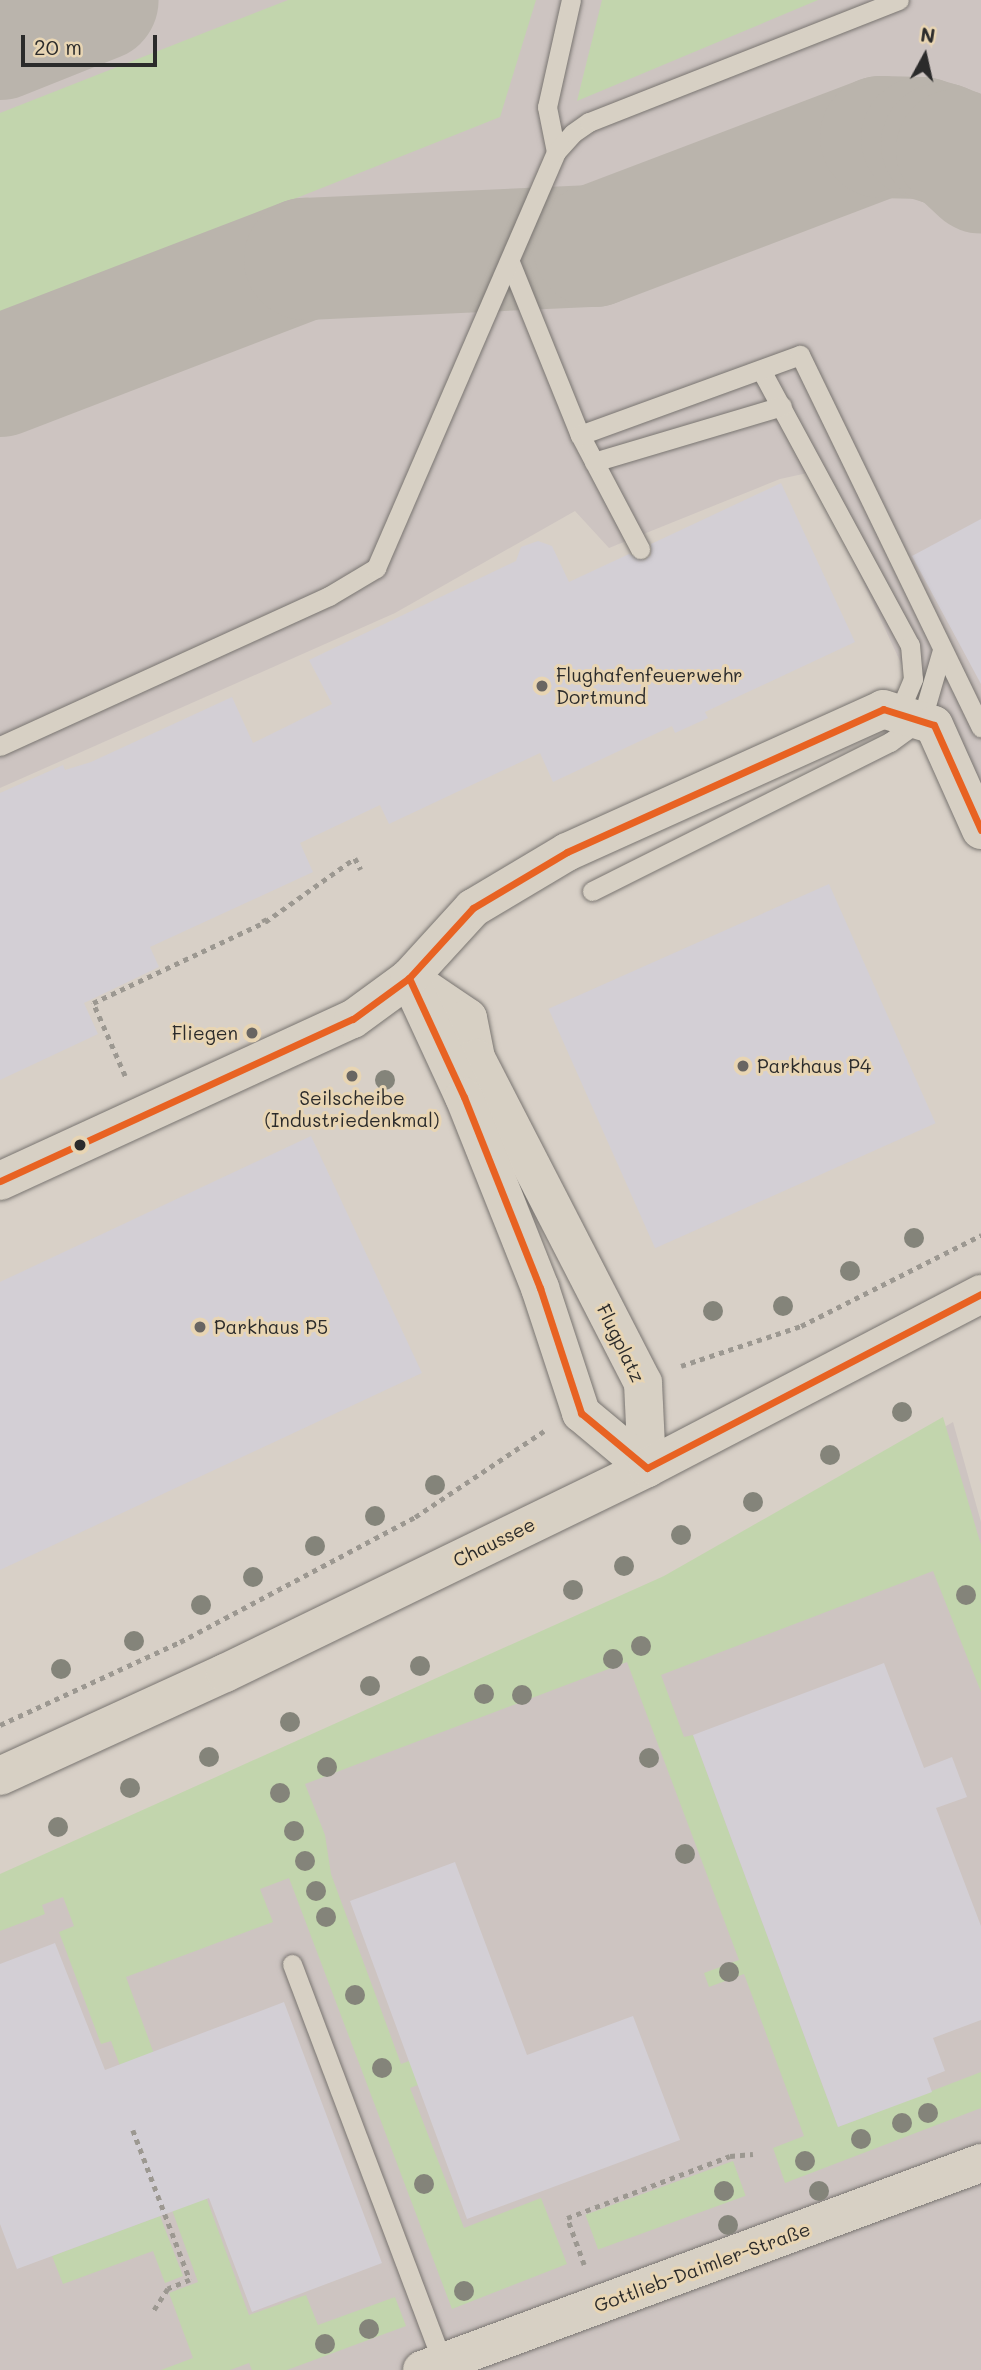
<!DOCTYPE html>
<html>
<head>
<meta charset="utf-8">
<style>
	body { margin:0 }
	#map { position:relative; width:981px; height:2370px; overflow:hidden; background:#d8d0c7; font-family:Mali,sans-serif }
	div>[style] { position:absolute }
	.built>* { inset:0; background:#cdc4c1 }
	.green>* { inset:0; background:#c2d5ad; transform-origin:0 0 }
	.taxiway>* { height:122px; margin:-61px; padding:0 61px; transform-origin:61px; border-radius:61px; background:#bab4ac }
	.building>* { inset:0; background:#d3cfd5; transform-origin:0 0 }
	.path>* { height:4.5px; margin-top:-2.25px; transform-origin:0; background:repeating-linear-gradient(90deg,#9c9891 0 5px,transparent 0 10px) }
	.roads { filter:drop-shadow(0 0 2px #797571) drop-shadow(0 0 2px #797571) }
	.service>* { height:19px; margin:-9.5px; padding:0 9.5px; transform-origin:9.5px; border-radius:9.5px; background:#d7d0c4 }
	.minor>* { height:38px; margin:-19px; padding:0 19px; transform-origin:19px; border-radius:19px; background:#d7d0c4 }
	.secondary>* { height:38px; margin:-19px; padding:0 19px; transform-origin:19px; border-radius:19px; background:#d7d0c4 }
	.bus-1>* { height:7px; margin:-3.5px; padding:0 3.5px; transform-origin:3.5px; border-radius:3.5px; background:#e86222 }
	.trees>* { width:20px; height:20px; margin:-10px; border-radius:50%; background:#84847a }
	.dots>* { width:19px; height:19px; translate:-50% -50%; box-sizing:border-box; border:4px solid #e8d5b3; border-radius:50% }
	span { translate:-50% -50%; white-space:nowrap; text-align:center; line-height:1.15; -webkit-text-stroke:6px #e8d5b3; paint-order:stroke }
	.poi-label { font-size:19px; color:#2b2b2b }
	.left { translate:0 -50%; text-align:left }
	.right { translate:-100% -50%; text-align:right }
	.street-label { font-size:19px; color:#2b2b2b }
	.north { position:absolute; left:890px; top:21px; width:70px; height:70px; -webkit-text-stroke:5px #e8d5b3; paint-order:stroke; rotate:8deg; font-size:19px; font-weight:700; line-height:28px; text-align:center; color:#2b2b2b }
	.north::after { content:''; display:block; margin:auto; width:24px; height:32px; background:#2b2b2b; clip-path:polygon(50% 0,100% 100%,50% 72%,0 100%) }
	.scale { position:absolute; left:21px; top:35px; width:136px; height:32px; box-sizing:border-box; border:4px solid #2b2b2b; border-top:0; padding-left:9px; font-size:21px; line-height:24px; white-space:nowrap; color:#2b2b2b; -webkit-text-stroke:5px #e8d5b3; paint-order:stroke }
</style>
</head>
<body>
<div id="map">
	<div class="built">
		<div style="clip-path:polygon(0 0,981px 0,981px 835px,812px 472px,780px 479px,609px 548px,575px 511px,395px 613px,0 788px)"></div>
		<div style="clip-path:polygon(953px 1422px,981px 1522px,981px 2370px,0 2370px,0 1886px,678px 1582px)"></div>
	</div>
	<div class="green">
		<div style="clip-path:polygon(288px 0,536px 0,500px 117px,0 316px,0 113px)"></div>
		<div style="clip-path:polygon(602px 0,818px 0,577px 101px)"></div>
		<div style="clip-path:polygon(943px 1417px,981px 1545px,981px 1692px,933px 1571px,661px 1675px,684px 1737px,693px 1735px,838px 2127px,981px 2072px,981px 2108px,785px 2183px,773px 2148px,804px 2136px,744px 1974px,709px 1987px,704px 1973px,739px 1960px,627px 1662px,305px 1784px,325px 1835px,331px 1874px,401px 2064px,499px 2028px,507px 2051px,410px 2088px,464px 2228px,541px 2198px,567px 2264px,452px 2309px,289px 1878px,260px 1889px,273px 1922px,126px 1977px,249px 2315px,306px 2295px,318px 2325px,395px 2297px,406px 2326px,287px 2370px,252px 2370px,249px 2363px,230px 2370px,161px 2370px,193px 2358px,169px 2293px,198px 2282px,111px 2041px,101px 2044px,59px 1932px,74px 1926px,63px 1897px,42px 1905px,45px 1914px,0 1931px,0 1874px,664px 1576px)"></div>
		<div style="left:733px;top:2161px;width:37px;height:157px;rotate:70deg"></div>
		<div style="clip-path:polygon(160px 2216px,183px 2276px,165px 2283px,153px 2251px,63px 2284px,52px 2256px)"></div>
	</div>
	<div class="taxiway">
		<div style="left:0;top:39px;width:105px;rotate:-21.7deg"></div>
		<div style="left:0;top:376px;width:327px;rotate:-21deg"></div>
		<div style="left:305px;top:259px;width:289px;rotate:-2.6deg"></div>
		<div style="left:594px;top:246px;width:307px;rotate:-20.8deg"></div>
		<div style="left:881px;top:137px;width:41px;rotate:1.4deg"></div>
		<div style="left:922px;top:138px;width:21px;rotate:17deg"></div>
		<div style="left:942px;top:144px;width:16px;rotate:22deg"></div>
		<div style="left:957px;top:150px;width:33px;rotate:43deg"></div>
	</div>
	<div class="building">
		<div style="clip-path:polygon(781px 483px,855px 642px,705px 712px,708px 718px,675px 733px,672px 726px,553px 782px,540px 753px,389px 824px,380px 805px,300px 843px,313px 872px,150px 947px,159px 967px,84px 1003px,98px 1034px,0 1080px,0 793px,63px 765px,65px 770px,91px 762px,232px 697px,253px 743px,332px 704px,309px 660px,516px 561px,521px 547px,538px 541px,552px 546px,569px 582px,629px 554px,645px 560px,651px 555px,651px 544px)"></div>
		<div style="clip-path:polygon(981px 519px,981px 684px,912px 556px)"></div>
		<div style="left:829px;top:884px;width:262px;height:307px;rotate:66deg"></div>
		<div style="clip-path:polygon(311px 1136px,422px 1373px,0 1570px,0 1282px)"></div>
		<div style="clip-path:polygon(884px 1663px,924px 1768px,952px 1757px,967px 1797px,936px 1808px,981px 1926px,981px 2020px,933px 2038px,945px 2071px,927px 2078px,932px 2092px,838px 2127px,693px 1735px)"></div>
		<div style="clip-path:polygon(455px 1862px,527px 2055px,633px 2016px,680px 2140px,467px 2219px,350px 1901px)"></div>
		<div style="clip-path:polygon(55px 1943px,105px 2070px,284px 2002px,382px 2263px,252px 2312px,209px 2198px,17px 2269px,0 2224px,0 1964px)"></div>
	</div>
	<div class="path">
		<div style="left:265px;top:922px;width:110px;rotate:-35.4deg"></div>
		<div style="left:355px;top:858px;width:13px;rotate:63deg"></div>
		<div style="left:125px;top:1076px;width:80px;rotate:-113.7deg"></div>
		<div style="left:93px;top:1003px;width:190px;rotate:-25.2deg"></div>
		<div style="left:265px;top:922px;width:4px;rotate:-117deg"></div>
		<div style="left:681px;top:1366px;width:126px;rotate:-18.4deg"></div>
		<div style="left:801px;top:1326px;width:202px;rotate:-26.8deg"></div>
		<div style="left:0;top:1725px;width:198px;rotate:-24.8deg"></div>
		<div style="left:180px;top:1642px;width:266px;rotate:-28deg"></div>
		<div style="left:415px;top:1517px;width:155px;rotate:-33.7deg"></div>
		<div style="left:133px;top:2130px;width:160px;rotate:69.2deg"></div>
		<div style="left:190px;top:2280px;width:24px;rotate:158deg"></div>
		<div style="left:168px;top:2289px;width:27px;rotate:123deg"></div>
		<div style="left:584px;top:2265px;width:50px;rotate:-109.9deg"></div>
		<div style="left:567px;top:2218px;width:174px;rotate:-20.8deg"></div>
		<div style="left:730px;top:2156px;width:23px;rotate:-5deg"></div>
	</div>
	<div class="roads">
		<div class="service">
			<div style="left:556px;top:152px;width:46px;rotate:-101.3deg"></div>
			<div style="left:547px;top:107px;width:110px;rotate:-77.4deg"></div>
			<div style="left:510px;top:262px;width:187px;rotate:68deg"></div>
			<div style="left:580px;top:435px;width:129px;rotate:62.2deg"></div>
			<div style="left:761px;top:370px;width:313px;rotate:61.6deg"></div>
			<div style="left:910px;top:645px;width:34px;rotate:85deg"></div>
			<div style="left:913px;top:679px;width:36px;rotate:113deg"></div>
			<div style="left:580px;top:435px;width:234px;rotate:-20deg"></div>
			<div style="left:800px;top:355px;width:414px;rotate:64.1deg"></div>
			<div style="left:594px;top:462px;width:196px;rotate:-16.6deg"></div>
			<div style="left:0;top:746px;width:362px;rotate:-24.5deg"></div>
			<div style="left:329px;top:596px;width:55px;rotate:-30.8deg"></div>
			<div style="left:376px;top:568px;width:453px;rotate:-66.6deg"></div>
			<div style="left:556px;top:152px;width:25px;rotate:-48deg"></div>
			<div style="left:573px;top:133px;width:19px;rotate:-35deg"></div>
			<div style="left:589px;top:122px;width:333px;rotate:-21.5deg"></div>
			<div style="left:592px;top:891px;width:333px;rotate:-26.6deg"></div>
			<div style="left:890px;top:742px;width:39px;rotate:-36deg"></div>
			<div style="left:922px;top:719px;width:72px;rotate:-73.8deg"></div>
			<div style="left:292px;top:1964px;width:425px;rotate:69.3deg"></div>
		</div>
		<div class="minor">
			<div style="left:409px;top:978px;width:71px;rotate:34.1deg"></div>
			<div style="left:468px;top:1018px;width:41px;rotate:78.7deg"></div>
			<div style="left:476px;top:1058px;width:365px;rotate:62.8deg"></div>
			<div style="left:643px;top:1383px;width:85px;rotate:87.3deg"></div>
			<div style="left:409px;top:978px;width:131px;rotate:65.2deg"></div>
			<div style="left:464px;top:1097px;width:206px;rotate:68.3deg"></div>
			<div style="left:540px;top:1288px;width:132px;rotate:71.8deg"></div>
			<div style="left:581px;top:1413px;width:86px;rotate:39.8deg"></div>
			<div style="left:0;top:1181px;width:388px;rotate:-24.7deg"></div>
			<div style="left:353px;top:1019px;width:69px;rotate:-36.2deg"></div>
			<div style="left:409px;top:978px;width:95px;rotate:-47.6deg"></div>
			<div style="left:473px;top:908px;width:109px;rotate:-30.8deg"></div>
			<div style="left:567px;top:852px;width:347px;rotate:-24.3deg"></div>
			<div style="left:883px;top:709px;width:53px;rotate:17.4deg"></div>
			<div style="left:934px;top:725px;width:115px;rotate:65.9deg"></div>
			<div style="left:422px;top:2370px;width:596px;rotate:-20.32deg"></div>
		</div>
		<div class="secondary">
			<div style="left:0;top:1776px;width:247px;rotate:-24.6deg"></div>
			<div style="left:225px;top:1673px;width:469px;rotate:-25.9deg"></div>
			<div style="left:647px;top:1468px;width:377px;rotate:-27.5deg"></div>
		</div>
	</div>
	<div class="bus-1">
		<div style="left:409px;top:978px;width:131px;rotate:65.2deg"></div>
		<div style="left:464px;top:1097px;width:206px;rotate:68.3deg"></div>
		<div style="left:540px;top:1288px;width:132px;rotate:71.8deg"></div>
		<div style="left:581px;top:1413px;width:86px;rotate:39.8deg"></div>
		<div style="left:647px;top:1468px;width:377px;rotate:-27.5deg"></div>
		<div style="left:0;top:1181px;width:388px;rotate:-24.7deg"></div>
		<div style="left:353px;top:1019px;width:69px;rotate:-36.2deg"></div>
		<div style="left:409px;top:978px;width:95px;rotate:-47.6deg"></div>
		<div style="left:473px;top:908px;width:109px;rotate:-30.8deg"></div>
		<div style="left:567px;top:852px;width:347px;rotate:-24.3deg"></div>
		<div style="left:883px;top:709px;width:53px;rotate:17.4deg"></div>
		<div style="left:934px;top:725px;width:115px;rotate:65.9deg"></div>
	</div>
	<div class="trees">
		<div style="left:385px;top:1080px"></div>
		<div style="left:914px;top:1238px"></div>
		<div style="left:850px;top:1271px"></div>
		<div style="left:783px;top:1306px"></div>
		<div style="left:713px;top:1311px"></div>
		<div style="left:902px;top:1412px"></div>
		<div style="left:830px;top:1455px"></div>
		<div style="left:435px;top:1485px"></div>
		<div style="left:753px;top:1502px"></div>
		<div style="left:375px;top:1516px"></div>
		<div style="left:681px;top:1535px"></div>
		<div style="left:315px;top:1546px"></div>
		<div style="left:624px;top:1566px"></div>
		<div style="left:253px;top:1577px"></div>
		<div style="left:573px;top:1590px"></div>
		<div style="left:966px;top:1595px"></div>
		<div style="left:201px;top:1605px"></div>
		<div style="left:134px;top:1641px"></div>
		<div style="left:641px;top:1646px"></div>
		<div style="left:613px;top:1659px"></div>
		<div style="left:420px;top:1666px"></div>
		<div style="left:61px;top:1669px"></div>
		<div style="left:370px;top:1686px"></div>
		<div style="left:484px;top:1694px"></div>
		<div style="left:522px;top:1695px"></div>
		<div style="left:290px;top:1722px"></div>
		<div style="left:209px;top:1757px"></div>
		<div style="left:649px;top:1758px"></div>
		<div style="left:327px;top:1767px"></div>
		<div style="left:130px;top:1788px"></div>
		<div style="left:280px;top:1793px"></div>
		<div style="left:58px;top:1827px"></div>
		<div style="left:294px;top:1831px"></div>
		<div style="left:685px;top:1854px"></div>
		<div style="left:305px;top:1861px"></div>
		<div style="left:316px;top:1891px"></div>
		<div style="left:326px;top:1917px"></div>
		<div style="left:729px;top:1972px"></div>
		<div style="left:355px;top:1995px"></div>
		<div style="left:382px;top:2068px"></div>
		<div style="left:928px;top:2113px"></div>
		<div style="left:902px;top:2123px"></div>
		<div style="left:861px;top:2139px"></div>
		<div style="left:805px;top:2161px"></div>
		<div style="left:424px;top:2184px"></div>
		<div style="left:724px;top:2191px"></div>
		<div style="left:819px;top:2191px"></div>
		<div style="left:728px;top:2225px"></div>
		<div style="left:464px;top:2291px"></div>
		<div style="left:369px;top:2329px"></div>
		<div style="left:325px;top:2344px"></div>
	</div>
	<div class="dots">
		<div style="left:542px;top:686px;background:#686562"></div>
		<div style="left:252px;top:1033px;background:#686562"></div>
		<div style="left:743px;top:1066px;background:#686562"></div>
		<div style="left:352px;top:1076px;background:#686562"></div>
		<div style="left:80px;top:1145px;background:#2b2b2b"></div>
		<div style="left:200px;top:1327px;background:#686562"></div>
	</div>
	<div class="poi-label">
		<span class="left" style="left:556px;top:686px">Flughafenfeuerwehr<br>Dortmund</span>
		<span class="right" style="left:238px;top:1033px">Fliegen</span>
		<span class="left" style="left:757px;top:1066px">Parkhaus P4</span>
		<span style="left:352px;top:1109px">Seilscheibe<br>(Industriedenkmal)</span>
		<span class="left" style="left:214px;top:1327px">Parkhaus P5</span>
	</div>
	<div class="street-label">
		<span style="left:621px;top:1343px;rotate:64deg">Flugplatz</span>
		<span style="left:494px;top:1542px;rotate:-26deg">Chaussee</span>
		<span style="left:702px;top:2267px;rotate:-20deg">Gottlieb-Daimler-Straße</span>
	</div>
	<div class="north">N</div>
	<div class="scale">20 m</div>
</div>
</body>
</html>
